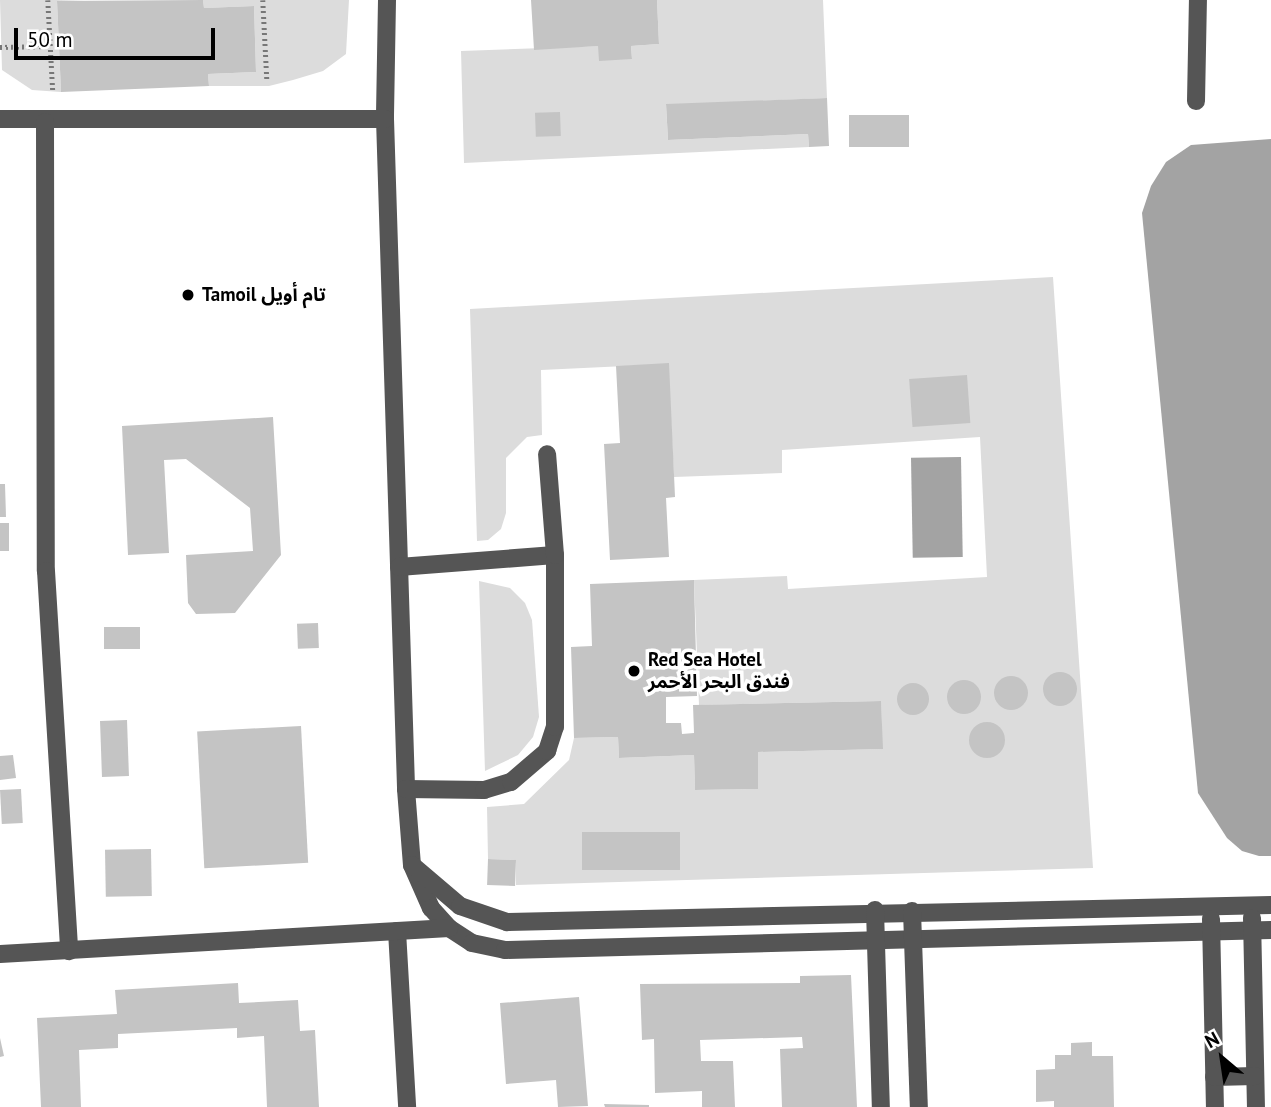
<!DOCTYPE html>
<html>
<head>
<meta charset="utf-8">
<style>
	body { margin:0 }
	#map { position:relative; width:1271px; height:1107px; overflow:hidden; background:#fff; font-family:"PT Sans","Noto Sans Arabic",sans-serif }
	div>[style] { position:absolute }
	.green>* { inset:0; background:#dcdcdc }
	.water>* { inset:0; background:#a3a3a3; transform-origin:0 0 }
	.building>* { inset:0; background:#c4c4c4; transform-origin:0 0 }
	.round { border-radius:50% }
	.path>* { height:4.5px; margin-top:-2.25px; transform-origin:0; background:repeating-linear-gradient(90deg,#777 0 2px,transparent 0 5.5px) }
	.minor>* { height:18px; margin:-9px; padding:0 9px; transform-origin:9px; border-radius:9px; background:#555 }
	.dots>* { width:19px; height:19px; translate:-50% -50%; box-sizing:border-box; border:4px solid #fff; border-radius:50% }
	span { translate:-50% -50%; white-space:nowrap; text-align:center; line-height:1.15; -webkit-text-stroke:7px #fff; paint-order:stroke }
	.poi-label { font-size:19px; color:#000; font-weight:700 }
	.left { translate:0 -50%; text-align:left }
	.north { position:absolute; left:1187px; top:1023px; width:70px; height:70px; -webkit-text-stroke:5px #fff; paint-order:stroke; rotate:331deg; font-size:19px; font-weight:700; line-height:28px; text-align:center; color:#000 }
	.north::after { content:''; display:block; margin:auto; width:24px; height:32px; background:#000; clip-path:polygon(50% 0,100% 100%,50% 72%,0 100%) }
	.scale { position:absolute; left:14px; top:28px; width:201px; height:32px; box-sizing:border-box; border:4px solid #000; border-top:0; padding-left:9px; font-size:21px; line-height:24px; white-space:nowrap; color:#000; -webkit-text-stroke:5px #fff; paint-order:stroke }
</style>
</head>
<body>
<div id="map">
	<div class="green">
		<div style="clip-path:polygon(0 0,84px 0,57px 1px,61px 92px,32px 90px,2px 70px)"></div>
		<div style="clip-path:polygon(203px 0,349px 0,346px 54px,323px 71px,293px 80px,269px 86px,209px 86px,208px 74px,256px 72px,254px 6px,204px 8px)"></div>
		<div style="clip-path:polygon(657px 0,823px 0,827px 98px,666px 105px,668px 140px,808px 134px,809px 147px,464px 163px,461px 51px,598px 46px,632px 59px,631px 46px,659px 44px)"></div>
		<div style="clip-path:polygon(1053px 277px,1093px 868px,516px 885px,516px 860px,488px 859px,487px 807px,524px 804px,569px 760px,574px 738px,618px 737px,619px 758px,694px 755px,695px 790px,758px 789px,758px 752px,882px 749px,881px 701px,699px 705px,694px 580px,787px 576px,788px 589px,987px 577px,980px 437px,782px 450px,782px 473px,674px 477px,668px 364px,541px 370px,542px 435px,527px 437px,506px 458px,506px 513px,501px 529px,488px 540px,477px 541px,470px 309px)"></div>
		<div style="clip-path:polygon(479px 581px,510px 588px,525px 603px,532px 620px,539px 717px,533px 737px,518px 755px,485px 771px)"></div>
	</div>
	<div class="water">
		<div style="clip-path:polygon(1271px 139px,1271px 856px,1259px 856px,1242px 851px,1227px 838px,1198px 793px,1142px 213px,1151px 186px,1166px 162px,1191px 145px)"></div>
		<div style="left:961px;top:457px;width:100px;height:50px;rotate:89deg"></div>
	</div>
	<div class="building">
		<div style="clip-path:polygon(203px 0,204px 8px,254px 6px,256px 72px,208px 74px,209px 86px,61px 92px,57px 1px)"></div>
		<div style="clip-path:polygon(531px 0,657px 0,659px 44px,631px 46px,632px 59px,599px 61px,598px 46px,534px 50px)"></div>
		<div style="clip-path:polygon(827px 98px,829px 146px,809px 147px,808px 134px,668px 140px,666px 104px)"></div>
		<div style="left:560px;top:112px;width:24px;height:25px;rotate:88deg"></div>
		<div style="left:909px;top:115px;width:32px;height:60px;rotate:90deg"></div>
		<div style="clip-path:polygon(669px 363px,675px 497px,666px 498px,669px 557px,610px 560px,604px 444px,620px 443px,616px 366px)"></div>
		<div style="left:967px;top:375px;width:48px;height:58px;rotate:86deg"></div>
		<div style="clip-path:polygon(273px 417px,281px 555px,235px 613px,196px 614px,188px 603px,186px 555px,253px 551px,250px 508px,186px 459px,164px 460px,169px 553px,128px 555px,122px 426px)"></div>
		<div style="clip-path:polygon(0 484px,5px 484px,6px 517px,0 517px)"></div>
		<div style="left:0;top:523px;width:9px;height:28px"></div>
		<div style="clip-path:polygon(694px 580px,697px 696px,666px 697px,666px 723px,681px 723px,682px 734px,694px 733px,693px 705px,881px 701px,883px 749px,758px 752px,758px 789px,695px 790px,694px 755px,619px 758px,618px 737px,574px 738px,571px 647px,592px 646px,590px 584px)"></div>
		<div style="left:318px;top:623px;width:25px;height:21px;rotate:88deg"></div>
		<div style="left:140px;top:627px;width:22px;height:36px;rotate:90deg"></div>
		<div class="round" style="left:1043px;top:672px;width:34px;height:34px"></div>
		<div class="round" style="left:994px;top:676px;width:34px;height:34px"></div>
		<div class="round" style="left:947px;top:680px;width:34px;height:34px"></div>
		<div class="round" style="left:897px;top:683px;width:32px;height:32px"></div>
		<div style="left:127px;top:720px;width:56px;height:27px;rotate:88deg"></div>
		<div class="round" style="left:969px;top:722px;width:36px;height:36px"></div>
		<div style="left:301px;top:726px;width:137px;height:104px;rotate:87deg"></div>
		<div style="clip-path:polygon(13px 755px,16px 778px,0 780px,0 756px)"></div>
		<div style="left:21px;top:789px;width:34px;height:21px;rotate:87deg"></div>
		<div style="left:680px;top:832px;width:38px;height:98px;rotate:90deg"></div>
		<div style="left:151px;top:849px;width:47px;height:46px;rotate:89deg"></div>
		<div style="left:488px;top:859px;width:28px;height:26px;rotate:2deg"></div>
		<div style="clip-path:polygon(851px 975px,857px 1107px,782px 1107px,780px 1049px,803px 1048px,802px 1037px,700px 1040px,701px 1061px,733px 1061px,735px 1107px,702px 1107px,702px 1091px,655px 1093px,654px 1039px,642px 1040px,640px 984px,800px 983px,800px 976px)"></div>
		<div style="clip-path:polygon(238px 983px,239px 1003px,298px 1000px,300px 1031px,315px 1030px,319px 1107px,267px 1107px,264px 1036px,237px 1038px,237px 1028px,118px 1034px,118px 1048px,79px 1050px,81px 1107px,41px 1107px,37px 1018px,117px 1014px,115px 990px)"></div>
		<div style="clip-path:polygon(579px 997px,588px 1106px,558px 1107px,556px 1080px,506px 1084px,500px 1003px)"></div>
		<div style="clip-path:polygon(0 1038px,4px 1056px,0 1057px)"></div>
		<div style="clip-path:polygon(1092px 1042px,1092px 1056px,1113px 1056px,1114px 1107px,1054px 1107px,1054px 1101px,1036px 1102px,1036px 1070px,1055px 1069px,1055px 1055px,1071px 1055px,1071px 1043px)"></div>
		<div style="clip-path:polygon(604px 1104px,649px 1105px,649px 1107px,605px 1107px)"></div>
	</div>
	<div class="path">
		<div style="left:48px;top:0;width:92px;rotate:86.9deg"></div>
		<div style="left:263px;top:0;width:79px;rotate:87.1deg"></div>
		<div style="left:0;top:47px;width:50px;rotate:-1.1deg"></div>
	</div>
	<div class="minor">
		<div style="left:387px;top:0;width:119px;rotate:91deg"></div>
		<div style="left:385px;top:119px;width:670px;rotate:88.2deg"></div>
		<div style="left:406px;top:789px;width:76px;rotate:85.5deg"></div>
		<div style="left:412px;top:865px;width:47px;rotate:66.2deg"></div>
		<div style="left:431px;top:908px;width:27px;rotate:48deg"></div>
		<div style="left:449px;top:928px;width:27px;rotate:33deg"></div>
		<div style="left:472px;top:943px;width:34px;rotate:12deg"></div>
		<div style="left:505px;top:950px;width:766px;rotate:-1.5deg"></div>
		<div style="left:1196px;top:101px;width:101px;rotate:-88.9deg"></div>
		<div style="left:0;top:119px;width:385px"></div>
		<div style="left:45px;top:122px;width:449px;rotate:89.9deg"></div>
		<div style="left:46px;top:571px;width:381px;rotate:86.5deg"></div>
		<div style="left:399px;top:567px;width:156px;rotate:-4.4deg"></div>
		<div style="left:406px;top:789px;width:78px;rotate:0.7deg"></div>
		<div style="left:484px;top:790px;width:28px;rotate:-17deg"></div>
		<div style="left:511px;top:782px;width:48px;rotate:-40.7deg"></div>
		<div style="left:547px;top:751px;width:25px;rotate:-72deg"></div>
		<div style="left:555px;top:727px;width:172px;rotate:-90deg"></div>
		<div style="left:555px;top:555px;width:101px;rotate:-94.5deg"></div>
		<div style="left:412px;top:865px;width:63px;rotate:40.5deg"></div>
		<div style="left:460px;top:906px;width:50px;rotate:18.8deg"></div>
		<div style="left:507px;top:922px;width:764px;rotate:-1.27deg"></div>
		<div style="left:875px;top:910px;width:197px;rotate:88.3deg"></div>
		<div style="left:912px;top:911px;width:196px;rotate:88deg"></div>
		<div style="left:1252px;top:918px;width:189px;rotate:88.8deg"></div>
		<div style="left:1211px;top:919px;width:188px;rotate:88.8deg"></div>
		<div style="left:397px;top:931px;width:176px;rotate:86.7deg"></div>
		<div style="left:0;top:954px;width:450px;rotate:-3.3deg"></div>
		<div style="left:1214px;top:1077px;width:41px;rotate:-1.4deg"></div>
	</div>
	<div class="dots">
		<div style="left:188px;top:295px;background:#000"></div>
		<div style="left:634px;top:671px;background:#000"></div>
	</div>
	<div class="poi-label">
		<span class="left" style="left:202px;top:295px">Tamoil تام أويل</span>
		<span class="left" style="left:648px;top:671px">Red Sea Hotel<br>فندق البحر الأحمر</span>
	</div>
	<div class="north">N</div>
	<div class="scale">50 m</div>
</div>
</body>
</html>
